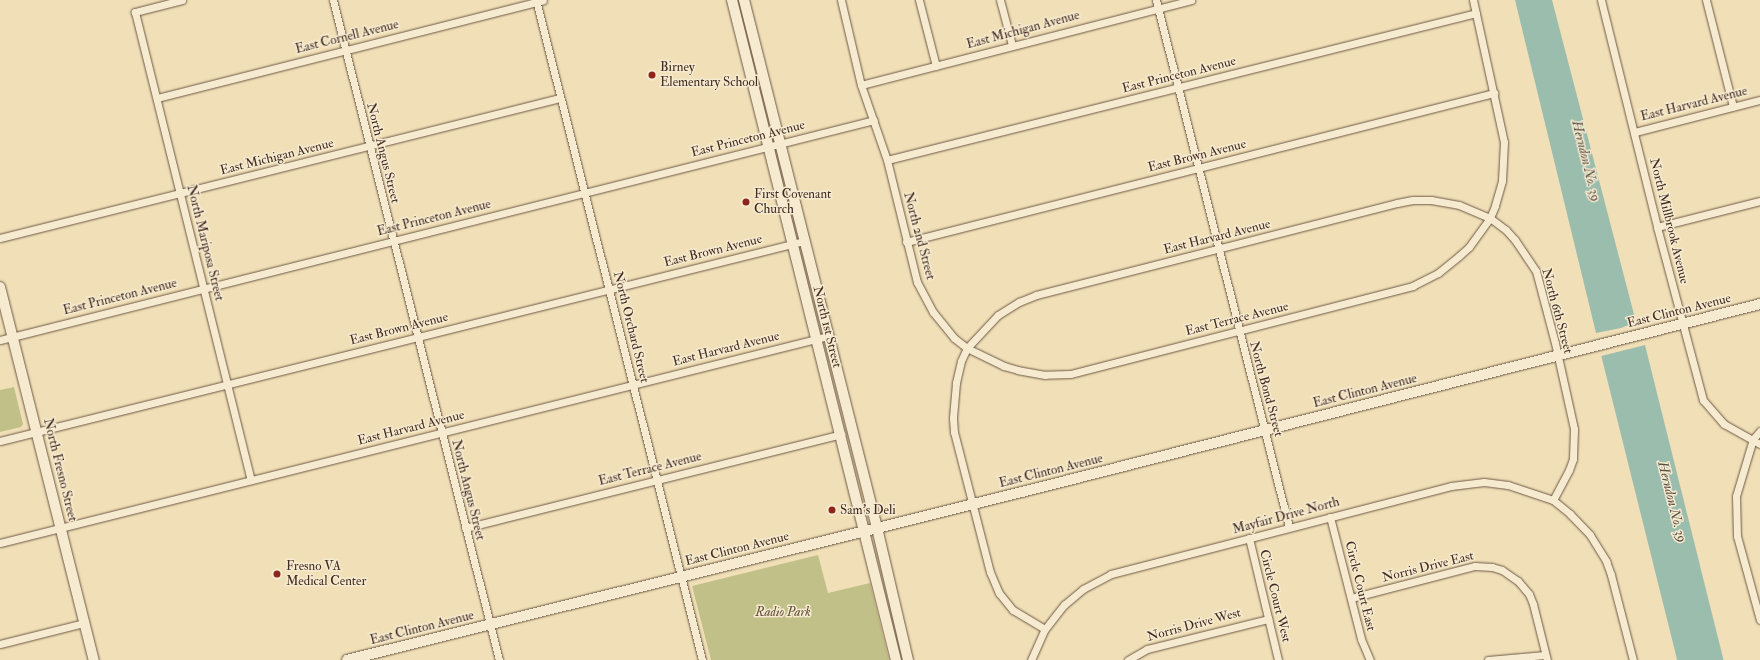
<!DOCTYPE html>
<html>
<head>
<meta charset="utf-8">
<style>
	body { margin:0 }
	#map { position:relative; width:1760px; height:660px; overflow:hidden; background:#f1e0b7; font-family:"IM FELL Double Pica",serif }
	div>[style] { position:absolute }
	.green>* { inset:0; background:#c2c089 }
	.water>* { inset:0; background:#9bbdad; transform-origin:0 0 }
	.roads { filter:drop-shadow(0 0 1px #6d5846) drop-shadow(0 0 1px #6d5846) }
	.minor>* { height:7px; margin:-3.5px; padding:0 3.5px; transform-origin:3.5px; border-radius:3.5px; background:#f6ebd0 }
	.secondary>* { height:10px; margin:-5px; padding:0 5px; transform-origin:5px; border-radius:5px; background:#f6ebd0 }
	.dots>* { width:11px; height:11px; translate:-50% -50%; box-sizing:border-box; border:2px solid #f6ebd0; border-radius:50% }
	span { translate:-50% -50%; white-space:nowrap; text-align:center; line-height:1.15; -webkit-text-stroke:3px #f6ebd0; paint-order:stroke }
	.street-label { font-size:13px; color:#412a21 }
	.poi-label { font-size:13px; color:#412a21 }
	.left { translate:0 -50%; text-align:left }
	.park-label { font-size:13px; color:#61503b; font-style:italic }
	.water-label { font-size:14px; color:#584f44; font-style:italic }
</style>
</head>
<body>
<div id="map">
	<div class="green">
		<div style="clip-path:polygon(14px 387px,23px 424px,21px 427px,0 432px,0 390px)"></div>
		<div style="clip-path:polygon(818px 555px,828px 593px,870px 583px,889px 660px,711px 660px,692px 586px)"></div>
	</div>
	<div class="water">
		<div style="clip-path:polygon(1515px 0,1552px 0,1636px 322px,1621px 328px,1596px 333px)"></div>
		<div style="left:1645px;top:345px;width:325px;height:45px;rotate:76deg"></div>
	</div>
	<div class="roads">
		<div class="minor">
			<div style="left:182px;top:0;width:49px;rotate:165.7deg"></div>
			<div style="left:135px;top:12px;width:482px;rotate:76.1deg"></div>
			<div style="left:333px;top:0;width:681px;rotate:75.88deg"></div>
			<div style="left:536px;top:0;width:681px;rotate:75.88deg"></div>
			<div style="left:841px;top:0;width:87px;rotate:76.8deg"></div>
			<div style="left:861px;top:85px;width:79px;rotate:70.9deg"></div>
			<div style="left:887px;top:160px;width:126px;rotate:76.2deg"></div>
			<div style="left:917px;top:282px;width:34px;rotate:62deg"></div>
			<div style="left:933px;top:312px;width:33px;rotate:51deg"></div>
			<div style="left:954px;top:338px;width:16px;rotate:38deg"></div>
			<div style="left:967px;top:348px;width:14px;rotate:115deg"></div>
			<div style="left:961px;top:361px;width:23px;rotate:103deg"></div>
			<div style="left:956px;top:383px;width:35px;rotate:95deg"></div>
			<div style="left:953px;top:418px;width:14px;rotate:86deg"></div>
			<div style="left:954px;top:432px;width:145px;rotate:75.6deg"></div>
			<div style="left:990px;top:572px;width:23px;rotate:67deg"></div>
			<div style="left:999px;top:593px;width:22px;rotate:51deg"></div>
			<div style="left:1013px;top:610px;width:37px;rotate:31deg"></div>
			<div style="left:919px;top:0;width:68px;rotate:75.6deg"></div>
			<div style="left:1000px;top:0;width:47px;rotate:75.1deg"></div>
			<div style="left:1156px;top:0;width:544px;rotate:75.84deg"></div>
			<div style="left:1473px;top:0;width:145px;rotate:77.7deg"></div>
			<div style="left:1504px;top:142px;width:39px;rotate:93deg"></div>
			<div style="left:1502px;top:181px;width:26px;rotate:106deg"></div>
			<div style="left:1495px;top:206px;width:13px;rotate:113deg"></div>
			<div style="left:1490px;top:218px;width:20px;rotate:37deg"></div>
			<div style="left:1506px;top:230px;width:13px;rotate:48deg"></div>
			<div style="left:1515px;top:240px;width:37px;rotate:56deg"></div>
			<div style="left:1536px;top:271px;width:74px;rotate:75.2deg"></div>
			<div style="left:1555px;top:343px;width:88px;rotate:77.5deg"></div>
			<div style="left:1574px;top:429px;width:30px;rotate:92deg"></div>
			<div style="left:1573px;top:459px;width:12px;rotate:110deg"></div>
			<div style="left:1569px;top:470px;width:34px;rotate:118deg"></div>
			<div style="left:1601px;top:0;width:234px;rotate:76.1deg"></div>
			<div style="left:1657px;top:227px;width:179px;rotate:75.1deg"></div>
			<div style="left:1703px;top:400px;width:32px;rotate:49deg"></div>
			<div style="left:1724px;top:424px;width:41px;rotate:29.1deg"></div>
			<div style="left:1706px;top:0;width:110px;rotate:75.8deg"></div>
			<div style="left:861px;top:85px;width:341px;rotate:-14.4deg"></div>
			<div style="left:157px;top:98px;width:398px;rotate:-14.2deg"></div>
			<div style="left:1635px;top:132px;width:129px;rotate:-14.4deg"></div>
			<div style="left:887px;top:160px;width:607px;rotate:-14.01deg"></div>
			<div style="left:1413px;top:200px;width:18px"></div>
			<div style="left:1431px;top:200px;width:28px;rotate:10deg"></div>
			<div style="left:1459px;top:205px;width:34px;rotate:23deg"></div>
			<div style="left:1490px;top:218px;width:36px;rotate:126deg"></div>
			<div style="left:1469px;top:247px;width:13px;rotate:138deg"></div>
			<div style="left:1459px;top:256px;width:27px;rotate:141deg"></div>
			<div style="left:1438px;top:273px;width:28px;rotate:153deg"></div>
			<div style="left:1413px;top:286px;width:354px;rotate:165.6deg"></div>
			<div style="left:1070px;top:374px;width:25px;rotate:178deg"></div>
			<div style="left:1045px;top:375px;width:27px;rotate:-170deg"></div>
			<div style="left:1018px;top:370px;width:15px;rotate:-164deg"></div>
			<div style="left:1004px;top:366px;width:41px;rotate:-154.1deg"></div>
			<div style="left:967px;top:348px;width:45px;rotate:-46.8deg"></div>
			<div style="left:998px;top:315px;width:25px;rotate:-32deg"></div>
			<div style="left:1019px;top:302px;width:18px;rotate:-22deg"></div>
			<div style="left:1036px;top:295px;width:373px;rotate:-14.3deg"></div>
			<div style="left:1397px;top:203px;width:16px;rotate:-11deg"></div>
			<div style="left:1657px;top:227px;width:106px;rotate:-14.2deg"></div>
			<div style="left:0;top:238px;width:577px;rotate:-14.04deg"></div>
			<div style="left:906px;top:242px;width:607px;rotate:-14.22deg"></div>
			<div style="left:0;top:340px;width:901px;rotate:-14.13deg"></div>
			<div style="left:1760px;top:431px;width:11px;rotate:131deg"></div>
			<div style="left:1753px;top:439px;width:59px;rotate:106.6deg"></div>
			<div style="left:1736px;top:496px;width:40px;rotate:88.6deg"></div>
			<div style="left:1737px;top:536px;width:87px;rotate:74.7deg"></div>
			<div style="left:0;top:441px;width:829px;rotate:-13.97deg"></div>
			<div style="left:1330px;top:517px;width:126px;rotate:75.7deg"></div>
			<div style="left:1361px;top:639px;width:23px;rotate:67deg"></div>
			<div style="left:465px;top:528px;width:388px;rotate:-14deg"></div>
			<div style="left:1249px;top:538px;width:125px;rotate:76.6deg"></div>
			<div style="left:0;top:543px;width:853px;rotate:-14.04deg"></div>
			<div style="left:1351px;top:598px;width:128px;rotate:-14.5deg"></div>
			<div style="left:1475px;top:566px;width:17px;rotate:3deg"></div>
			<div style="left:1492px;top:567px;width:10px;rotate:17deg"></div>
			<div style="left:1502px;top:570px;width:19px;rotate:35deg"></div>
			<div style="left:1518px;top:581px;width:17px;rotate:50deg"></div>
			<div style="left:1529px;top:594px;width:11px;rotate:68deg"></div>
			<div style="left:1533px;top:604px;width:58px;rotate:76deg"></div>
			<div style="left:0;top:644px;width:87px;rotate:-14deg"></div>
			<div style="left:1031px;top:660px;width:34px;rotate:-66deg"></div>
			<div style="left:1045px;top:629px;width:31px;rotate:-52deg"></div>
			<div style="left:1064px;top:605px;width:25px;rotate:-40deg"></div>
			<div style="left:1083px;top:589px;width:32px;rotate:-28deg"></div>
			<div style="left:1111px;top:574px;width:351px;rotate:-14.5deg"></div>
			<div style="left:1451px;top:486px;width:33px;rotate:-7deg"></div>
			<div style="left:1484px;top:482px;width:24px;rotate:7deg"></div>
			<div style="left:1508px;top:485px;width:47px;rotate:18.4deg"></div>
			<div style="left:1553px;top:500px;width:22px;rotate:39deg"></div>
			<div style="left:1570px;top:514px;width:29px;rotate:46deg"></div>
			<div style="left:1590px;top:535px;width:31px;rotate:58deg"></div>
			<div style="left:1606px;top:561px;width:15px;rotate:70deg"></div>
			<div style="left:1611px;top:575px;width:88px;rotate:75.5deg"></div>
			<div style="left:1128px;top:660px;width:22px;rotate:-30deg"></div>
			<div style="left:1147px;top:649px;width:125px;rotate:-13.9deg"></div>
			<div style="left:1488px;top:660px;width:57px;rotate:-5deg"></div>
		</div>
		<div class="secondary">
			<div style="left:732px;top:0;width:680px;rotate:76.05deg"></div>
			<div style="left:744px;top:0;width:544px;rotate:75.86deg"></div>
			<div style="left:877px;top:528px;width:136px;rotate:76.8deg"></div>
			<div style="left:0;top:287px;width:385px;rotate:75.9deg"></div>
			<div style="left:347px;top:660px;width:696px;rotate:-13.98deg"></div>
			<div style="left:1022px;top:492px;width:762px;rotate:-14.29deg"></div>
		</div>
	</div>
	<div class="dots">
		<div style="left:652px;top:75px;background:#8f2418"></div>
		<div style="left:746px;top:202px;background:#8f2418"></div>
		<div style="left:832px;top:510px;background:#8f2418"></div>
		<div style="left:277px;top:574px;background:#8f2418"></div>
	</div>
	<div class="street-label">
		<span style="left:1023px;top:30px;rotate:-15deg">East Michigan Avenue</span>
		<span style="left:347px;top:37px;rotate:-14deg">East Cornell Avenue</span>
		<span style="left:1179px;top:75px;rotate:-14deg">East Princeton Avenue</span>
		<span style="left:1694px;top:104px;rotate:-14deg">East Harvard Avenue</span>
		<span style="left:748px;top:139px;rotate:-14deg">East Princeton Avenue</span>
		<span style="left:383px;top:153px;rotate:76deg">North Angus Street</span>
		<span style="left:1197px;top:156px;rotate:-14deg">East Brown Avenue</span>
		<span style="left:277px;top:157px;rotate:-14deg">East Michigan Avenue</span>
		<span style="left:434px;top:218px;rotate:-14deg">East Princeton Avenue</span>
		<span style="left:1669px;top:221px;rotate:76deg">North Millbrook Avenue</span>
		<span style="left:919px;top:236px;rotate:75deg">North 2nd Street</span>
		<span style="left:1217px;top:237px;rotate:-14deg">East Harvard Avenue</span>
		<span style="left:205px;top:243px;rotate:76deg">North Mariposa Street</span>
		<span style="left:713px;top:251px;rotate:-14deg">East Brown Avenue</span>
		<span style="left:120px;top:297px;rotate:-14deg">East Princeton Avenue</span>
		<span style="left:1557px;top:311px;rotate:75deg">North 6th Street</span>
		<span style="left:1679px;top:311px;rotate:-14deg">East Clinton Avenue</span>
		<span style="left:1237px;top:319px;rotate:-14deg">East Terrace Avenue</span>
		<span style="left:631px;top:327px;rotate:76deg">North Orchard Street</span>
		<span style="left:827px;top:327px;rotate:76deg">North 1st Street</span>
		<span style="left:399px;top:329px;rotate:-14deg">East Brown Avenue</span>
		<span style="left:726px;top:349px;rotate:-14deg">East Harvard Avenue</span>
		<span style="left:1266px;top:389px;rotate:75deg">North Bond Street</span>
		<span style="left:1365px;top:391px;rotate:-14deg">East Clinton Avenue</span>
		<span style="left:411px;top:428px;rotate:-14deg">East Harvard Avenue</span>
		<span style="left:650px;top:469px;rotate:-14deg">East Terrace Avenue</span>
		<span style="left:60px;top:470px;rotate:76deg">North Fresno Street</span>
		<span style="left:1051px;top:471px;rotate:-14deg">East Clinton Avenue</span>
		<span style="left:468px;top:490px;rotate:76deg">North Angus Street</span>
		<span style="left:1286px;top:516px;rotate:-15deg">Mayfair Drive North</span>
		<span style="left:737px;top:549px;rotate:-14deg">East Clinton Avenue</span>
		<span style="left:1428px;top:567px;rotate:-14deg">Norris Drive East</span>
		<span style="left:1360px;top:586px;rotate:76deg">Circle Court East</span>
		<span style="left:1275px;top:596px;rotate:76deg">Circle Court West</span>
		<span style="left:1194px;top:625px;rotate:-15deg">Norris Drive West</span>
		<span style="left:422px;top:628px;rotate:-14deg">East Clinton Avenue</span>
	</div>
	<div class="poi-label">
		<span class="left" style="left:660px;top:75px">Birney<br>Elementary School</span>
		<span class="left" style="left:754px;top:202px">First Covenant<br>Church</span>
		<span class="left" style="left:840px;top:510px">Sam's Deli</span>
		<span class="left" style="left:286px;top:574px">Fresno VA<br>Medical Center</span>
	</div>
	<div class="park-label">
		<span style="left:783px;top:612px">Radio Park</span>
	</div>
	<div class="water-label">
		<span style="left:1586px;top:161px;rotate:76deg">Herndon No. 39</span>
		<span style="left:1672px;top:502px;rotate:76deg">Herndon No. 39</span>
	</div>
</div>
</body>
</html>
